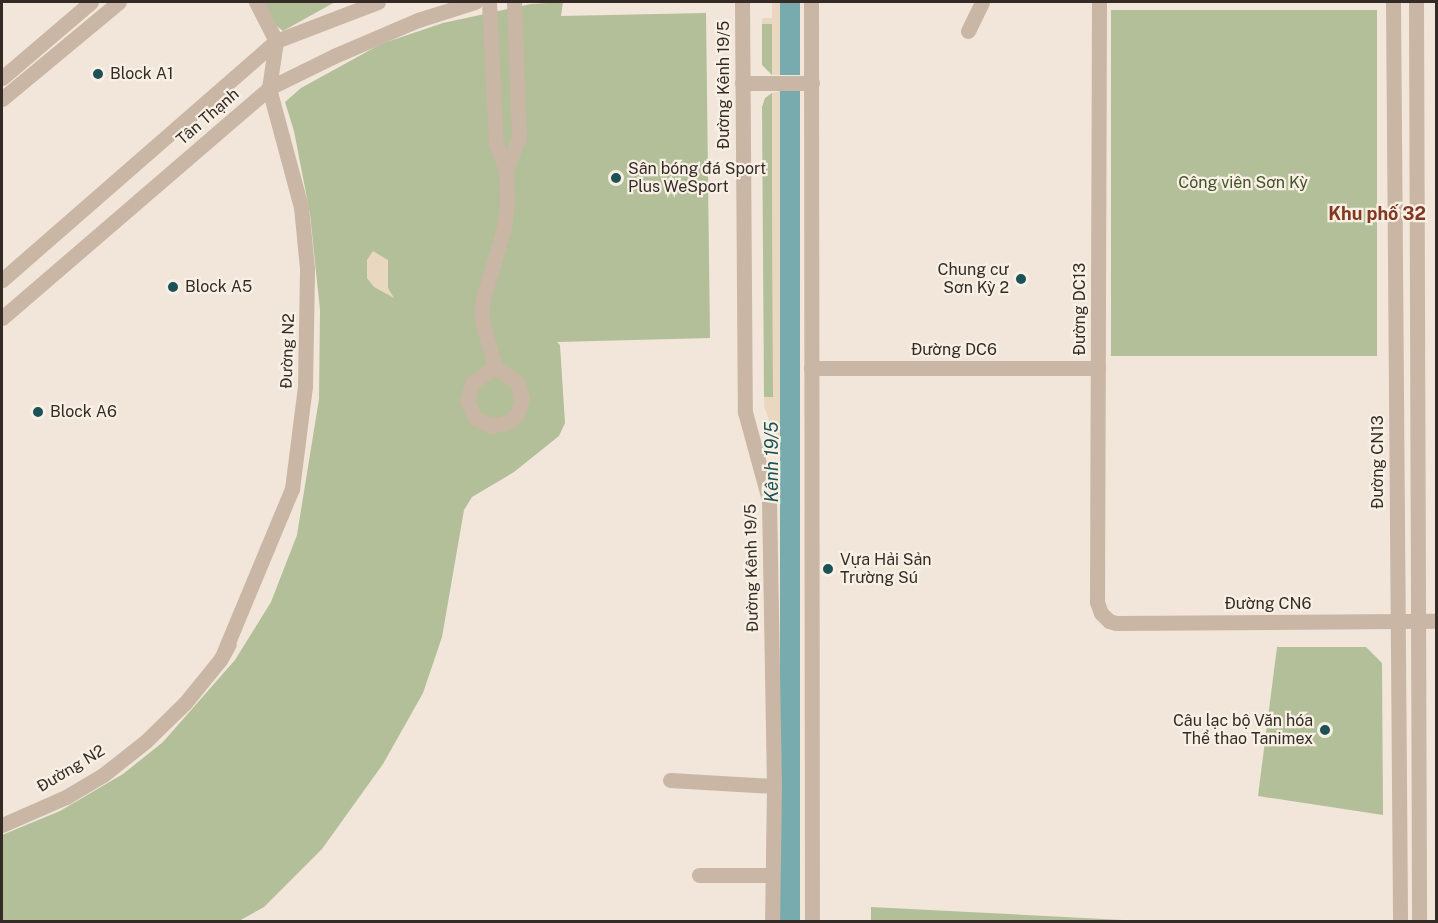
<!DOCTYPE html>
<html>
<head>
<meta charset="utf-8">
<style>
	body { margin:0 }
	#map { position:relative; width:1438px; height:923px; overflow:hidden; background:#f1e6d9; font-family:"Public Sans",sans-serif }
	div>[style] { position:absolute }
	.green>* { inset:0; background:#b2bf99; transform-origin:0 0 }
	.plaza>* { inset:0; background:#e9d7c0 }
	.water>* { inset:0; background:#78abad; transform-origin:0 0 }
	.minor>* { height:15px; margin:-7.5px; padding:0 7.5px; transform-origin:7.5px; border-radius:7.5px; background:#c9b6a5 }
	.dots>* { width:16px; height:16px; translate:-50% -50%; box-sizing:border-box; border:3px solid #f9f0e5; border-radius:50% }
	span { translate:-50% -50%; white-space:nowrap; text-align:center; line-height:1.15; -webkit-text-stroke:4.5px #f9f0e5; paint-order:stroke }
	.poi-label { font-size:16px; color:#342b26 }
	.left { translate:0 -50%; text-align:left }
	.right { translate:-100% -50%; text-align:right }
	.street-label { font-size:16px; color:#342b26 }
	.park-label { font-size:16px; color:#43522a }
	.neighbourhood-label { font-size:18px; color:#823820; font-weight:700 }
	.water-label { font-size:18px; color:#1c5155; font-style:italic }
	.frame { position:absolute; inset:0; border:3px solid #342b26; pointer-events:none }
</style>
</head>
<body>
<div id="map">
	<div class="green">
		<div style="clip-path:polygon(261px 2px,335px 2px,283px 31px,273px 23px)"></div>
		<div style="clip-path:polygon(563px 2px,561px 16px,706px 13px,710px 338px,557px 342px,560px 345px,565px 423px,559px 436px,514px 472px,472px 497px,464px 510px,442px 637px,423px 693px,383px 764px,322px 849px,264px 907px,239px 921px,2px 922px,2px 835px,60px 811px,123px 774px,163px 742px,235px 660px,271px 602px,297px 535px,319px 399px,320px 310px,310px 214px,294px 131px,285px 102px,301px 88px,381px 44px,443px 23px,531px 4px)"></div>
		<div style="left:1377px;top:10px;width:346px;height:266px;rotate:90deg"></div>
		<div style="clip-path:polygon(762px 24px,772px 24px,772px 75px,762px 65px)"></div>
		<div style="clip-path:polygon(772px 93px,773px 397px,764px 397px,762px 107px,765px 98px)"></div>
		<div style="clip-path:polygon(1277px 647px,1366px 647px,1382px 663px,1383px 815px,1258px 796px)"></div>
		<div style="clip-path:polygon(871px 907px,1142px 921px,871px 921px)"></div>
	</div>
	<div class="plaza">
		<div style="clip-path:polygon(772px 2px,780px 2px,780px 75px,772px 75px,772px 24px,762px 24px,762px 18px,772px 18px)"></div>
		<div style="clip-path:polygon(780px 91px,782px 437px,775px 437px,764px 406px,764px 397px,773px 397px,772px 93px)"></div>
		<div style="clip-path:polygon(373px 251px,388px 260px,388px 288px,394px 298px,374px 287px,367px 278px,367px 260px)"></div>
	</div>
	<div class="water">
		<div style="left:780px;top:2px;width:20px;height:73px"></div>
		<div style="left:780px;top:91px;width:20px;height:830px"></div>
	</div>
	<div class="minor">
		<div style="left:489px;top:2px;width:142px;rotate:87.2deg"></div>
		<div style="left:496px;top:144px;width:28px;rotate:69deg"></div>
		<div style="left:506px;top:170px;width:32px;rotate:88deg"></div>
		<div style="left:507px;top:202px;width:26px;rotate:97deg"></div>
		<div style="left:504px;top:228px;width:74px;rotate:106.5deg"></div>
		<div style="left:483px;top:299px;width:18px;rotate:96deg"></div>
		<div style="left:481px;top:317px;width:52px;rotate:74.4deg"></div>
		<div style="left:742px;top:2px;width:410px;rotate:89.6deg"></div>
		<div style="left:745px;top:412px;width:91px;rotate:74.7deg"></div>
		<div style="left:769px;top:500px;width:286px;rotate:89deg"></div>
		<div style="left:774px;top:786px;width:136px;rotate:90.8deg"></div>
		<div style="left:811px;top:2px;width:920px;rotate:89.94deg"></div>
		<div style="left:1099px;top:2px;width:600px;rotate:90.19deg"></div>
		<div style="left:1097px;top:602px;width:12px;rotate:70deg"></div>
		<div style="left:1101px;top:613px;width:11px;rotate:45deg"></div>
		<div style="left:1109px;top:621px;width:7px;rotate:16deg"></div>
		<div style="left:1116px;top:623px;width:320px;rotate:-0.4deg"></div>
		<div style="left:1393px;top:2px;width:920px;rotate:89.56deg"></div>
		<div style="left:1416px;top:2px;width:920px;rotate:89.81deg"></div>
		<div style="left:968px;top:31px;width:32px;rotate:-64deg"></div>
		<div style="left:2px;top:78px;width:117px;rotate:-40.5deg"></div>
		<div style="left:742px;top:83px;width:70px"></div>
		<div style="left:2px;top:99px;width:152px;rotate:-39.7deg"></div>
		<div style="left:506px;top:170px;width:35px;rotate:-68deg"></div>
		<div style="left:519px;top:138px;width:136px;rotate:-92.1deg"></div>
		<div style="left:2px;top:280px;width:364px;rotate:-41.1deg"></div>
		<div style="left:276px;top:41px;width:109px;rotate:-20.9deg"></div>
		<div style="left:2px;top:318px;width:352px;rotate:-40.7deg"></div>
		<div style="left:269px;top:88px;width:72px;rotate:-26.2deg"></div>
		<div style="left:334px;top:56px;width:91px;rotate:-23.2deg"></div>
		<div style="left:418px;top:20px;width:60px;rotate:-17.5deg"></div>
		<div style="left:495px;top:367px;width:27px;rotate:34deg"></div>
		<div style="left:517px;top:382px;width:17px;rotate:73deg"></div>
		<div style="left:522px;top:398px;width:17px;rotate:107deg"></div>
		<div style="left:517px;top:414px;width:10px;rotate:135deg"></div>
		<div style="left:510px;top:421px;width:19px;rotate:164deg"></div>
		<div style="left:492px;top:426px;width:19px;rotate:-155deg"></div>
		<div style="left:475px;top:418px;width:19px;rotate:-115deg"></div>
		<div style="left:467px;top:401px;width:19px;rotate:-74deg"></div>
		<div style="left:472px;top:383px;width:28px;rotate:-35deg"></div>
		<div style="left:811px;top:368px;width:287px"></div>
		<div style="left:224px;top:652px;width:177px;rotate:-67.4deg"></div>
		<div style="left:292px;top:489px;width:104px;rotate:-82.8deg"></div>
		<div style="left:305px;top:386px;width:118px;rotate:-89deg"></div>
		<div style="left:307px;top:268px;width:61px;rotate:-95.6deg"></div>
		<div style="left:301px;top:207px;width:123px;rotate:-105.1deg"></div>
		<div style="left:269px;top:88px;width:48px;rotate:-81.5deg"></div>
		<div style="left:276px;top:41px;width:44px;rotate:-117.1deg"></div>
		<div style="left:670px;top:780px;width:104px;rotate:3.3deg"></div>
		<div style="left:2px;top:825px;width:70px;rotate:-23.6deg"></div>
		<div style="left:66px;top:797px;width:43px;rotate:-30.7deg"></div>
		<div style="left:103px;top:775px;width:53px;rotate:-38.2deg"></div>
		<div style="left:145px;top:742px;width:56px;rotate:-44.3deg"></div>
		<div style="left:185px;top:703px;width:55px;rotate:-50.9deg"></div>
		<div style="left:220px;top:660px;width:18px;rotate:-61deg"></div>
		<div style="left:699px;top:875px;width:73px"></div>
	</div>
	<div class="dots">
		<div style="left:98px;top:74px;background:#1c5155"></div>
		<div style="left:616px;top:178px;background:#1c5155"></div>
		<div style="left:1021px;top:279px;background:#1c5155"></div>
		<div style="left:173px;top:287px;background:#1c5155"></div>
		<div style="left:38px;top:412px;background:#1c5155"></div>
		<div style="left:828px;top:569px;background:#1c5155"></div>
		<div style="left:1325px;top:730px;background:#1c5155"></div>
	</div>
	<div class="poi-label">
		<span class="left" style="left:110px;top:74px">Block A1</span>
		<span class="left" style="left:628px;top:178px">Sân bóng đá Sport<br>Plus WeSport</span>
		<span class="right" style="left:1009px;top:279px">Chung cư<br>Sơn Kỳ 2</span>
		<span class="left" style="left:185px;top:287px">Block A5</span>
		<span class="left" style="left:50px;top:412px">Block A6</span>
		<span class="left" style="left:840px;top:569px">Vựa Hải Sản<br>Trường Sú</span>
		<span class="right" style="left:1313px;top:730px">Câu lạc bộ Văn hóa<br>Thể thao Tanimex</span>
	</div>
	<div class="street-label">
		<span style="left:724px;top:85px;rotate:-90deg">Đường Kênh 19/5</span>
		<span style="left:208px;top:117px;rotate:-41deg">Tân Thạnh</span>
		<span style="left:1080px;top:309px;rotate:-90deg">Đường DC13</span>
		<span style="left:954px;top:350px">Đường DC6</span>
		<span style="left:288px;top:351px;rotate:-88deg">Đường N2</span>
		<span style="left:1378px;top:462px;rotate:-90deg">Đường CN13</span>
		<span style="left:752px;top:568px;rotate:-91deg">Đường Kênh 19/5</span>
		<span style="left:1268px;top:604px">Đường CN6</span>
		<span style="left:71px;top:769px;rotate:-31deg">Đường N2</span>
	</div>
	<div class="park-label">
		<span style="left:1243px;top:183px">Công viên Sơn Kỳ</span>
	</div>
	<div class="neighbourhood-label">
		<span style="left:1377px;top:214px">Khu phố 32</span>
	</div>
	<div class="water-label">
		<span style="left:772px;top:462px;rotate:-90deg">Kênh 19/5</span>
	</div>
	<div class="frame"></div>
</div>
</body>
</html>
